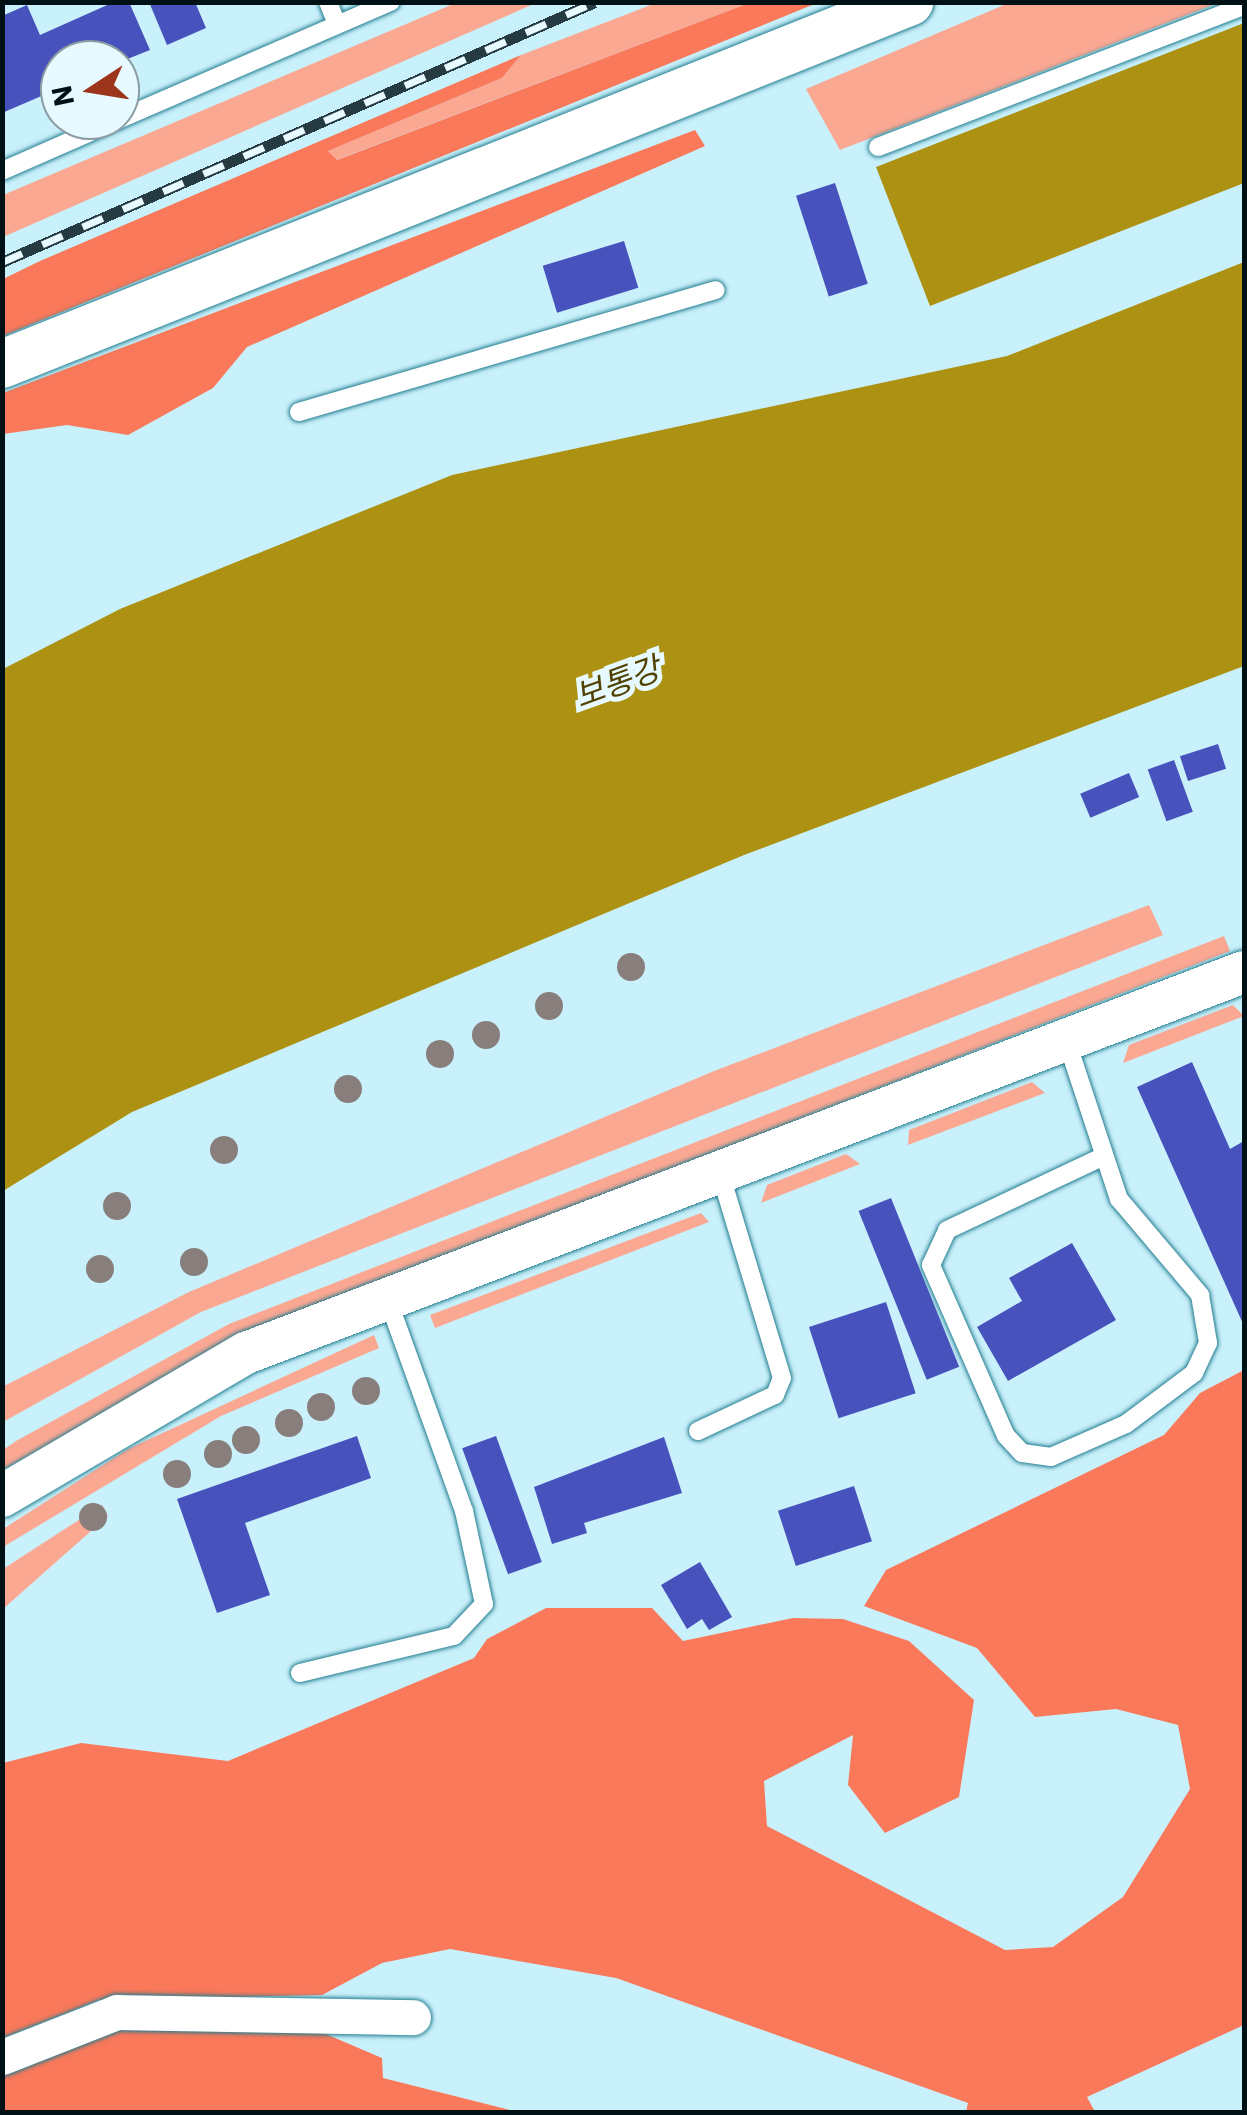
<!DOCTYPE html>
<html>
<head>
<meta charset="utf-8">
<style>
	body { margin:0 }
	#map { position:relative; width:1247px; height:2115px; overflow:hidden; background:#c9f1fb; font-family:"IBM Plex Sans","Noto Sans KR",sans-serif }
	div>[style] { position:absolute }
	.green>* { inset:0; background:#fba893 }
	.forest>* { inset:0; background:#fa795a }
	.water>* { inset:0; background:#ad9112 }
	.building>* { inset:0; background:#4852bc; transform-origin:0 0 }
	.roads { filter:drop-shadow(0 0 2px #237d90) drop-shadow(0 0 2px #237d90) }
	.service>* { height:18px; margin:-9px; padding:0 9px; transform-origin:9px; border-radius:9px; background:#fff }
	.minor>* { height:35px; margin:-17.5px; padding:0 17.5px; transform-origin:17.5px; border-radius:17.5px; background:#fff }
	.tertiary>* { height:42px; margin:-21px; padding:0 21px; transform-origin:21px; border-radius:21px; background:#fff }
	.secondary>* { height:48px; margin:-24px; padding:0 24px; transform-origin:24px; border-radius:24px; background:#fff }
	.rail>* { height:11px; margin-top:-5.5px; transform-origin:0; background:repeating-linear-gradient(90deg,#e7faff 0 22px,#263b41 0 44px); box-sizing:border-box; border-block:2px solid #263b41 }
	.trees>* { width:28px; height:28px; margin:-14px; border-radius:50%; background:#887e7c }
	span { translate:-50% -50%; white-space:nowrap; text-align:center; line-height:1.15; -webkit-text-stroke:10px #e7faff; paint-order:stroke }
	.water-label { font-size:32px; color:#514201; font-style:italic }
	.frame { position:absolute; inset:0; border:5px solid #001116; pointer-events:none }
	.north { position:absolute; left:40px; top:40px; width:100px; height:100px; box-sizing:border-box; background:#e7faff; border:2px solid #8b9da2; border-radius:50%; rotate:258deg; font-size:28px; font-weight:700; line-height:40px; text-align:center; color:#001116 }
	.north::after { content:''; display:block; margin:auto; width:35px; height:45px; background:#9d351c; clip-path:polygon(50% 0,100% 100%,50% 72%,0 100%) }
</style>
</head>
<body>
<div id="map">
	<div class="green">
		<div style="clip-path:polygon(458px 2px,536px 3px,3px 237px,3px 195px)"></div>
		<div style="clip-path:polygon(1011px 2px,1218px 3px,840px 150px,806px 89px)"></div>
		<div style="clip-path:polygon(656px 3px,749px 3px,336px 160px,328px 151px,502px 78px,521px 55px)"></div>
		<div style="clip-path:polygon(1149px 905px,1163px 935px,201px 1312px,3px 1422px,4px 1386px,189px 1292px,714px 1071px)"></div>
		<div style="clip-path:polygon(1224px 936px,1230px 951px,235px 1339px,3px 1470px,3px 1450px,16px 1441px,229px 1324px)"></div>
		<div style="clip-path:polygon(1233px 1005px,1244px 1016px,1123px 1063px,1129px 1045px)"></div>
		<div style="clip-path:polygon(1032px 1082px,1045px 1093px,908px 1145px,909px 1130px)"></div>
		<div style="clip-path:polygon(846px 1154px,860px 1164px,761px 1203px,767px 1185px)"></div>
		<div style="clip-path:polygon(701px 1213px,709px 1222px,435px 1328px,430px 1315px)"></div>
		<div style="clip-path:polygon(374px 1335px,379px 1348px,221px 1416px,3px 1547px,3px 1529px,128px 1449px)"></div>
		<div style="clip-path:polygon(102px 1505px,108px 1516px,3px 1609px,3px 1569px)"></div>
	</div>
	<div class="forest">
		<div style="clip-path:polygon(749px 3px,817px 3px,3px 336px,3px 279px,40px 261px,521px 55px,502px 78px,328px 151px,337px 160px)"></div>
		<div style="clip-path:polygon(695px 130px,705px 146px,247px 347px,213px 388px,128px 435px,67px 425px,3px 434px,3px 393px)"></div>
		<div style="clip-path:polygon(1244px 1370px,1244px 2025px,1087px 2097px,1095px 2112px,966px 2112px,968px 2103px,616px 1978px,450px 1949px,382px 1963px,322px 1995px,99px 2000px,3px 2038px,3px 1763px,81px 1743px,228px 1761px,474px 1658px,487px 1639px,546px 1608px,652px 1608px,683px 1641px,793px 1618px,843px 1619px,909px 1641px,974px 1700px,959px 1797px,885px 1833px,848px 1785px,853px 1735px,764px 1781px,767px 1826px,1005px 1950px,1053px 1947px,1123px 1897px,1190px 1789px,1178px 1725px,1116px 1709px,1035px 1717px,977px 1648px,864px 1606px,886px 1570px,1164px 1435px,1200px 1393px)"></div>
		<div style="clip-path:polygon(153px 2022px,307px 2026px,382px 2058px,383px 2078px,518px 2112px,3px 2112px,3px 2068px,70px 2036px)"></div>
	</div>
	<div class="water">
		<div style="clip-path:polygon(1244px 23px,1244px 183px,930px 306px,876px 167px)"></div>
		<div style="clip-path:polygon(1244px 262px,1244px 666px,744px 855px,132px 1112px,3px 1191px,3px 669px,120px 609px,452px 475px,1007px 356px)"></div>
	</div>
	<div class="building">
		<div style="clip-path:polygon(114px 2px,129px 2px,150px 50px,120px 62px,60px 60px,60px 88px,2px 113px,2px 16px,27px 5px,40px 35px)"></div>
		<div style="clip-path:polygon(149px 2px,195px 2px,206px 28px,167px 45px)"></div>
		<div style="left:835px;top:183px;width:106px;height:41px;rotate:72deg"></div>
		<div style="left:624px;top:241px;width:49px;height:85px;rotate:73deg"></div>
		<div style="left:1218px;top:744px;width:26px;height:40px;rotate:72deg"></div>
		<div style="left:1174px;top:760px;width:55px;height:28px;rotate:70deg"></div>
		<div style="left:1129px;top:773px;width:26px;height:53px;rotate:67deg"></div>
		<div style="clip-path:polygon(1192px 1062px,1230px 1149px,1244px 1141px,1244px 1326px,1137px 1087px)"></div>
		<div style="left:891px;top:1198px;width:182px;height:35px;rotate:68deg"></div>
		<div style="clip-path:polygon(1072px 1243px,1116px 1320px,1008px 1381px,977px 1327px,1022px 1301px,1009px 1278px)"></div>
		<div style="left:886px;top:1302px;width:96px;height:81px;rotate:72deg"></div>
		<div style="clip-path:polygon(357px 1436px,371px 1478px,245px 1523px,270px 1595px,217px 1613px,177px 1499px)"></div>
		<div style="left:496px;top:1436px;width:134px;height:36px;rotate:70deg"></div>
		<div style="clip-path:polygon(664px 1437px,682px 1493px,584px 1523px,587px 1533px,552px 1544px,534px 1487px)"></div>
		<div style="left:854px;top:1486px;width:58px;height:80px;rotate:72deg"></div>
		<div style="clip-path:polygon(700px 1562px,732px 1617px,709px 1630px,702px 1619px,687px 1629px,661px 1585px)"></div>
	</div>
	<div class="roads">
		<div class="service">
			<div style="left:328px;top:2px;width:24px;rotate:68deg"></div>
			<div style="left:120px;top:119px;width:295px;rotate:-23.4deg"></div>
			<div style="left:878px;top:147px;width:392px;rotate:-21.1deg"></div>
			<div style="left:2px;top:171px;width:127px;rotate:-23.7deg"></div>
			<div style="left:299px;top:412px;width:434px;rotate:-16.3deg"></div>
			<div style="left:1066px;top:1039px;width:169px;rotate:71.7deg"></div>
			<div style="left:1119px;top:1199px;width:126px;rotate:49.8deg"></div>
			<div style="left:1200px;top:1295px;width:49px;rotate:80.5deg"></div>
			<div style="left:1208px;top:1343px;width:33px;rotate:115deg"></div>
			<div style="left:1194px;top:1373px;width:85px;rotate:143.1deg"></div>
			<div style="left:1126px;top:1424px;width:82px;rotate:156.3deg"></div>
			<div style="left:1051px;top:1457px;width:29px;rotate:-172deg"></div>
			<div style="left:1022px;top:1453px;width:23px;rotate:-133deg"></div>
			<div style="left:1006px;top:1436px;width:187px;rotate:-113.7deg"></div>
			<div style="left:931px;top:1265px;width:38px;rotate:-65deg"></div>
			<div style="left:947px;top:1230px;width:171px;rotate:-25.2deg"></div>
			<div style="left:698px;top:1431px;width:85px;rotate:-25.1deg"></div>
			<div style="left:775px;top:1395px;width:18px;rotate:-68deg"></div>
			<div style="left:782px;top:1378px;width:214px;rotate:-106.8deg"></div>
			<div style="left:300px;top:1673px;width:158px;rotate:-13.5deg"></div>
			<div style="left:454px;top:1636px;width:44px;rotate:-46.8deg"></div>
			<div style="left:484px;top:1604px;width:95px;rotate:-102.1deg"></div>
			<div style="left:464px;top:1511px;width:227px;rotate:-109.8deg"></div>
		</div>
		<div class="minor">
			<div style="left:2px;top:2057px;width:123px;rotate:-21.4deg"></div>
			<div style="left:117px;top:2012px;width:296px;rotate:1deg"></div>
		</div>
		<div class="tertiary">
			<div style="left:2px;top:1496px;width:283px;rotate:-30.4deg"></div>
			<div style="left:246px;top:1353px;width:1068px;rotate:-20.9deg"></div>
		</div>
		<div class="secondary">
			<div style="left:2px;top:364px;width:977px;rotate:-21.76deg"></div>
		</div>
	</div>
	<div class="rail">
		<div style="left:2px;top:262px;width:647px;rotate:-23.67deg"></div>
	</div>
	<div class="trees">
		<div style="left:631px;top:967px"></div>
		<div style="left:549px;top:1006px"></div>
		<div style="left:486px;top:1035px"></div>
		<div style="left:440px;top:1054px"></div>
		<div style="left:348px;top:1089px"></div>
		<div style="left:224px;top:1150px"></div>
		<div style="left:117px;top:1206px"></div>
		<div style="left:194px;top:1262px"></div>
		<div style="left:100px;top:1269px"></div>
		<div style="left:366px;top:1391px"></div>
		<div style="left:321px;top:1407px"></div>
		<div style="left:289px;top:1423px"></div>
		<div style="left:246px;top:1440px"></div>
		<div style="left:218px;top:1454px"></div>
		<div style="left:177px;top:1474px"></div>
		<div style="left:93px;top:1517px"></div>
	</div>
	<div class="water-label">
		<span style="left:617px;top:682px;rotate:-20deg">보통강</span>
	</div>
	<div class="frame"></div>
	<div class="north">N</div>
</div>
</body>
</html>
